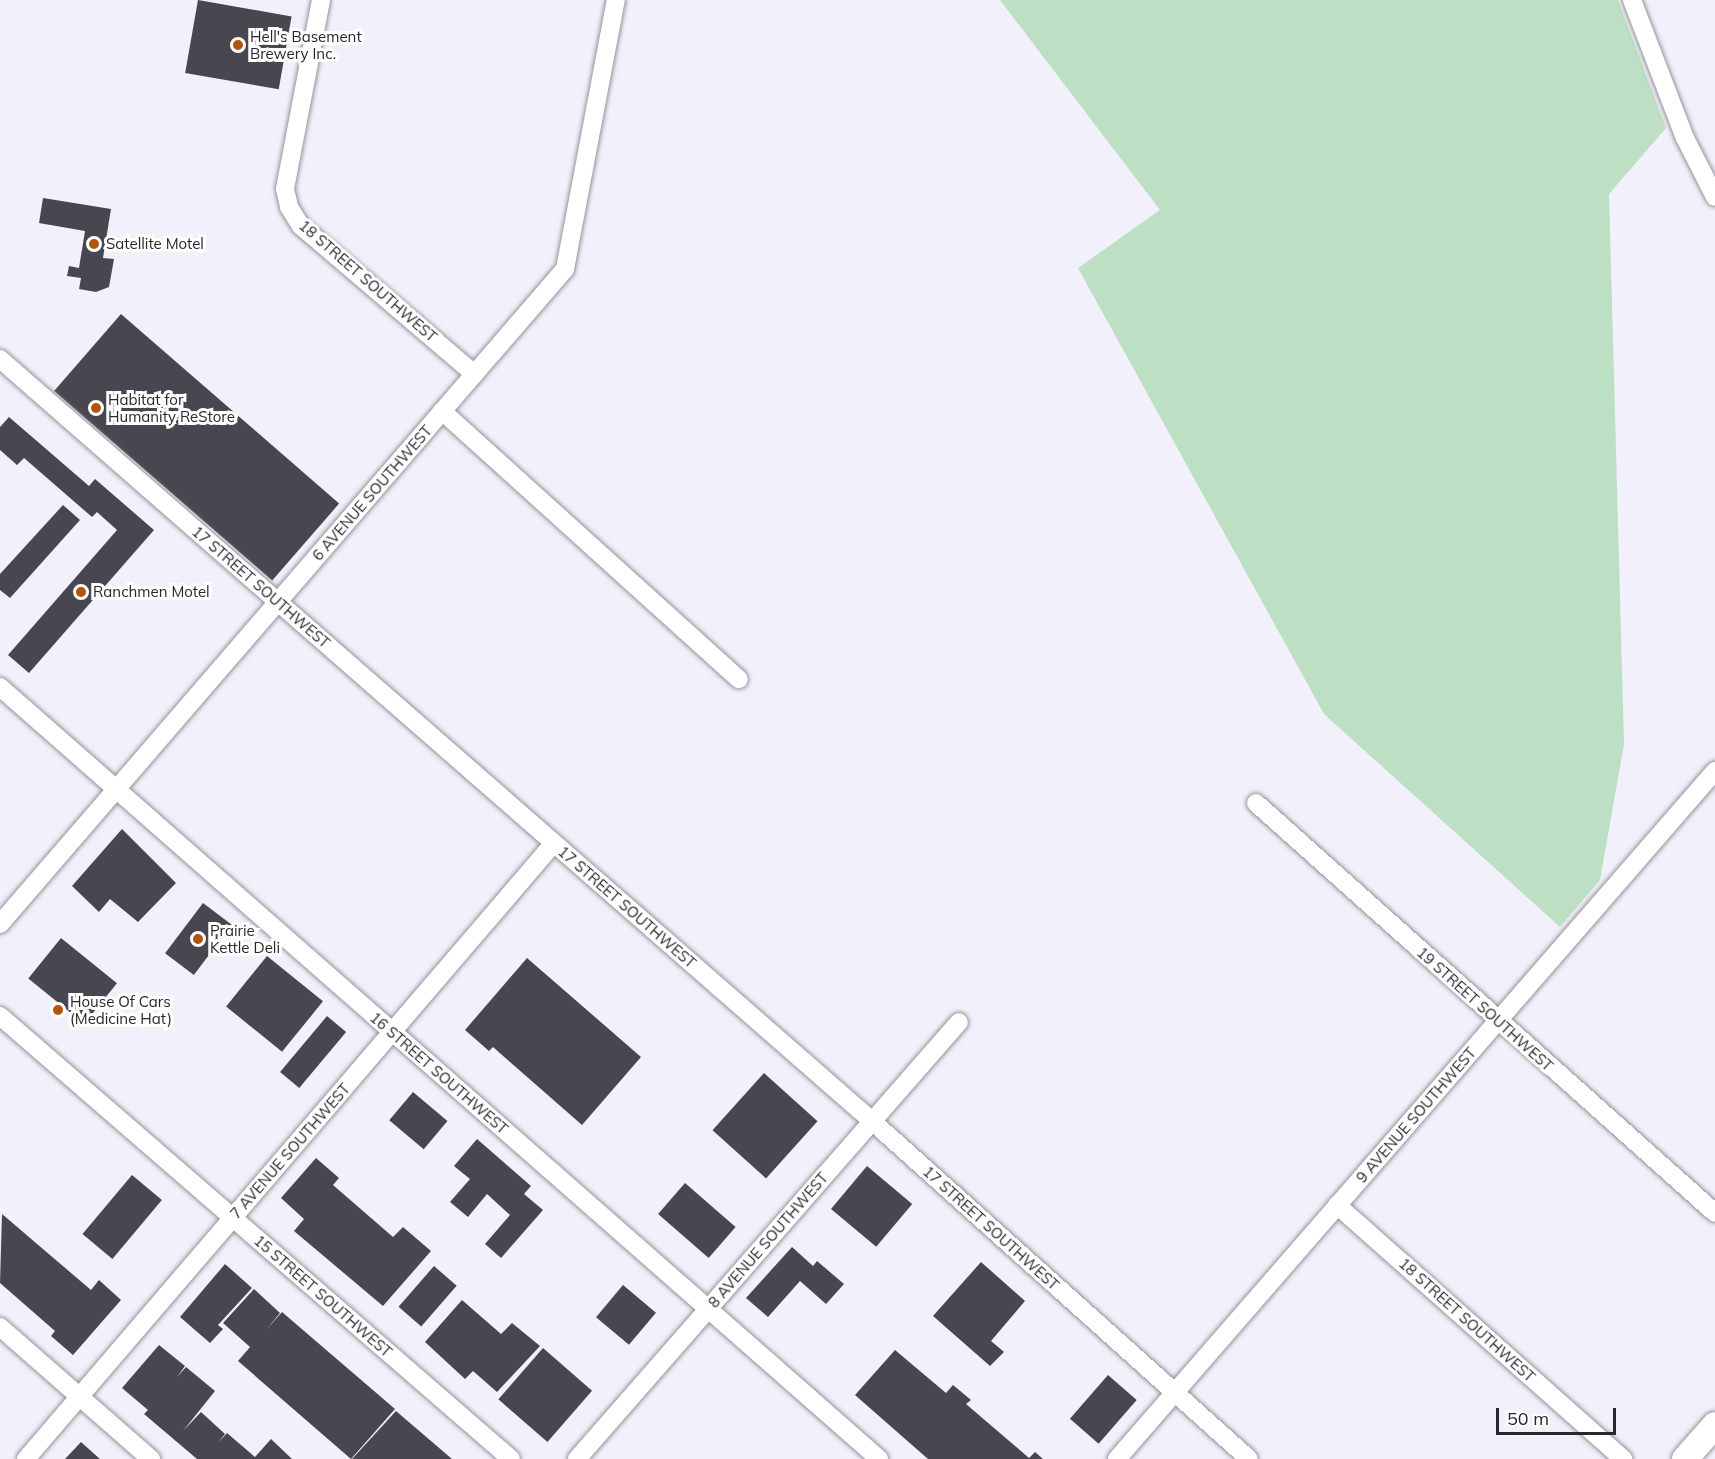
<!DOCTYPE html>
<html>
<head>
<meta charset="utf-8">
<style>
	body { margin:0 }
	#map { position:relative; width:1715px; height:1459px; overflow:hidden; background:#f2f0fa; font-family:Mulish,sans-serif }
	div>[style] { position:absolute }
	.green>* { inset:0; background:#bddfc3 }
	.building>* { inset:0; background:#48474f; transform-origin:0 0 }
	.roads { filter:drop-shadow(0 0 2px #95939c) drop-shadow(0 0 2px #95939c) }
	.street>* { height:18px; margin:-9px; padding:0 9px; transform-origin:9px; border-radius:9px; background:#fff }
	.secondary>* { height:26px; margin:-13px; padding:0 13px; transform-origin:13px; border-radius:13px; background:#fff }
	.dots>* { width:16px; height:16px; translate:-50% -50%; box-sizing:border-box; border:3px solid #fff; border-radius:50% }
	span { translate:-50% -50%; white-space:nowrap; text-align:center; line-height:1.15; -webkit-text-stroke:6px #fff; paint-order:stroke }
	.poi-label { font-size:15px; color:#28272a }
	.left { translate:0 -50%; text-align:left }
	.street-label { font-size:15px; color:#28272a }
	.scale { position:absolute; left:1496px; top:1408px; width:120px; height:27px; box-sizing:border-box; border:3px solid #28272a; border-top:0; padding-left:8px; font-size:18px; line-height:21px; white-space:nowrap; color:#28272a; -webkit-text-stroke:4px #fff; paint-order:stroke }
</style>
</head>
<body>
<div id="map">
	<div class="green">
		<div style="clip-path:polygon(1000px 0,1618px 0,1666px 128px,1609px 194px,1624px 744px,1600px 880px,1560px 927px,1324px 714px,1078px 268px,1160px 210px)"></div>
	</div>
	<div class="building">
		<div style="left:198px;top:0;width:95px;height:74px;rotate:10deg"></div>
		<div style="clip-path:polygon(43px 198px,111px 209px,103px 258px,114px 259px,109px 287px,96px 292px,79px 289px,81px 278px,67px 276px,69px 266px,79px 268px,85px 231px,39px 223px)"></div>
		<div style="left:121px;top:314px;width:289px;height:102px;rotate:41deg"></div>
		<div style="clip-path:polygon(9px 417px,89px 486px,95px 479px,154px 530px,29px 673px,8px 655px,117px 530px,97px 512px,92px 517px,24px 458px,17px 465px,0 450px,0 427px)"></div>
		<div style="clip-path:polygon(63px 505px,80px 520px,10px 598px,0 590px,0 574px)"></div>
		<div style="clip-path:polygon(122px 829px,176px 883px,138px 922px,110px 899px,99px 912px,72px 886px)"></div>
		<div style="left:203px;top:903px;width:36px;height:63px;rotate:37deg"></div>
		<div style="left:61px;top:938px;width:72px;height:52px;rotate:39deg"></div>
		<div style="left:267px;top:956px;width:72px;height:65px;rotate:39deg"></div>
		<div style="clip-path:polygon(527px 958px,641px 1057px,582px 1125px,493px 1047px,489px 1051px,465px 1030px)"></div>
		<div style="left:327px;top:1016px;width:25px;height:73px;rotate:40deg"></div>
		<div style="left:764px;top:1073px;width:72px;height:77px;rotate:42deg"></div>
		<div style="left:413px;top:1092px;width:45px;height:37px;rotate:40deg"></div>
		<div style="clip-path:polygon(477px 1139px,531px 1186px,524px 1194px,543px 1210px,501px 1258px,485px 1244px,510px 1215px,487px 1194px,468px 1217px,450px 1202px,470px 1179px,454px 1166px)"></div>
		<div style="clip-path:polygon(316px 1158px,339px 1178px,333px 1185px,393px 1237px,403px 1227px,431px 1251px,383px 1306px,294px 1231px,304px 1219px,281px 1198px)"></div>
		<div style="left:867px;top:1166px;width:59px;height:56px;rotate:40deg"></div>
		<div style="left:132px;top:1175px;width:39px;height:77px;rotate:40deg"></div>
		<div style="left:685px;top:1183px;width:67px;height:41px;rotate:41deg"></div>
		<div style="clip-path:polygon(2px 1214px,91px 1290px,99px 1280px,121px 1300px,73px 1355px,51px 1336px,55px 1331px,0 1283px)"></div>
		<div style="clip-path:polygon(792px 1247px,813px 1266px,817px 1261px,844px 1284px,826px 1304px,800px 1281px,768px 1317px,746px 1298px)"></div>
		<div style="clip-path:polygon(981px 1262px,1025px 1301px,991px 1341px,1004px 1352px,990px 1366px,933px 1316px)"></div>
		<div style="clip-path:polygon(225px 1264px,252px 1288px,218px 1325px,223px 1329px,210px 1343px,180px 1317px)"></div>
		<div style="left:434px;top:1266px;width:30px;height:54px;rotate:41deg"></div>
		<div style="left:623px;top:1285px;width:43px;height:42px;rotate:40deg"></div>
		<div style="clip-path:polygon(254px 1289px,280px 1313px,266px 1330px,282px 1312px,395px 1409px,351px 1459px,238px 1361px,250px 1347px,223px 1323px)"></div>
		<div style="clip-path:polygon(462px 1300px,501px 1334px,512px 1323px,540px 1346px,497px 1392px,473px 1371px,465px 1379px,425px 1342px)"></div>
		<div style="clip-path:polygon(159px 1345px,185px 1366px,177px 1377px,186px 1367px,215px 1391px,183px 1431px,201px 1412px,225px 1434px,218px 1443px,227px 1433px,255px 1457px,271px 1439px,292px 1459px,197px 1459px,144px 1414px,148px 1410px,122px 1388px)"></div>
		<div style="left:543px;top:1348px;width:65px;height:68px;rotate:41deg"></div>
		<div style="clip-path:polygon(895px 1350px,946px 1393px,953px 1385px,971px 1400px,966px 1404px,1029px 1458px,1035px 1452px,1043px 1459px,928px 1459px,855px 1395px)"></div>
		<div style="left:1108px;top:1375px;width:38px;height:58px;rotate:41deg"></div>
		<div style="clip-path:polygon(396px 1411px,452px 1459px,352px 1459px)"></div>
		<div style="clip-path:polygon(81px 1442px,100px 1459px,65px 1459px)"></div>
	</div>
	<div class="roads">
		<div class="street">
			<div style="left:321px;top:0;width:192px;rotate:100.8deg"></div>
			<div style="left:285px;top:189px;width:18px;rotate:77deg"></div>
			<div style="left:289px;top:207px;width:22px;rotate:58deg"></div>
			<div style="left:301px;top:226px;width:228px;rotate:40.5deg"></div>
			<div style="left:1632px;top:0;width:148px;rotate:69deg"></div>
			<div style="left:1685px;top:138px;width:66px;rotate:63deg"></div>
			<div style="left:0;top:359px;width:1158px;rotate:41.15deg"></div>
			<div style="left:872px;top:1121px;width:506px;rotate:41.88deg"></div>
			<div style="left:442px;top:411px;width:400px;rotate:42.1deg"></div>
			<div style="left:0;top:687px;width:1170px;rotate:41.29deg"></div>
			<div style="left:1256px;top:803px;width:615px;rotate:41.77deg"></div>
			<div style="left:0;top:924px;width:865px;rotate:-49.22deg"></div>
			<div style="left:565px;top:269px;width:274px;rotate:-79.3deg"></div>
			<div style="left:0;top:1016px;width:676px;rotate:40.92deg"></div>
			<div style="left:1337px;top:1205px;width:383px;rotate:41.6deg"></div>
			<div style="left:0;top:1327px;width:201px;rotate:41.2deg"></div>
			<div style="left:26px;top:1459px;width:811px;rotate:-49.4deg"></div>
			<div style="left:577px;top:1459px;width:580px;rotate:-48.84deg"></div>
			<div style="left:1117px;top:1459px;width:912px;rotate:-49deg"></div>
		</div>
		<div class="secondary">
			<div style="left:1685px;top:1459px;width:45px;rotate:-48.6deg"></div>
		</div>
	</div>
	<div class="dots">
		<div style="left:238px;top:45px;background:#b3540c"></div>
		<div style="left:94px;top:244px;background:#b3540c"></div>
		<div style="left:96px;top:408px;background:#b3540c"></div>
		<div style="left:81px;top:592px;background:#b3540c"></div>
		<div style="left:198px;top:939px;background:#b3540c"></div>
		<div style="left:58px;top:1010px;background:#b3540c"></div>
	</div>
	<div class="poi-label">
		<span class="left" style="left:250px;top:45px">Hell's Basement<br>Brewery Inc.</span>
		<span class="left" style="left:106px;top:244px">Satellite Motel</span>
		<span class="left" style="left:108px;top:408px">Habitat for<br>Humanity ReStore</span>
		<span class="left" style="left:93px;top:592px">Ranchmen Motel</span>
		<span class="left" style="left:210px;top:939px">Prairie<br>Kettle Deli</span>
		<span class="left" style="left:70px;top:1010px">House Of Cars<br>(Medicine Hat)</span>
	</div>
	<div class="street-label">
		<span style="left:368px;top:281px;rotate:41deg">18 STREET SOUTHWEST</span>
		<span style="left:372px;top:493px;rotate:-49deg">6 AVENUE SOUTHWEST</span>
		<span style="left:261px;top:587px;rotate:41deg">17 STREET SOUTHWEST</span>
		<span style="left:627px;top:907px;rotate:41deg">17 STREET SOUTHWEST</span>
		<span style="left:1485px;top:1009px;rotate:42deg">19 STREET SOUTHWEST</span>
		<span style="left:439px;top:1073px;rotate:41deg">16 STREET SOUTHWEST</span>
		<span style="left:1416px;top:1115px;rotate:-49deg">9 AVENUE SOUTHWEST</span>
		<span style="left:290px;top:1151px;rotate:-49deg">7 AVENUE SOUTHWEST</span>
		<span style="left:991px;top:1228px;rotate:42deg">17 STREET SOUTHWEST</span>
		<span style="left:768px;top:1240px;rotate:-49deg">8 AVENUE SOUTHWEST</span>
		<span style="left:323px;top:1296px;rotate:41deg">15 STREET SOUTHWEST</span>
		<span style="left:1467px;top:1320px;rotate:42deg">18 STREET SOUTHWEST</span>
	</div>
	<div class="scale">50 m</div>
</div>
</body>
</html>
